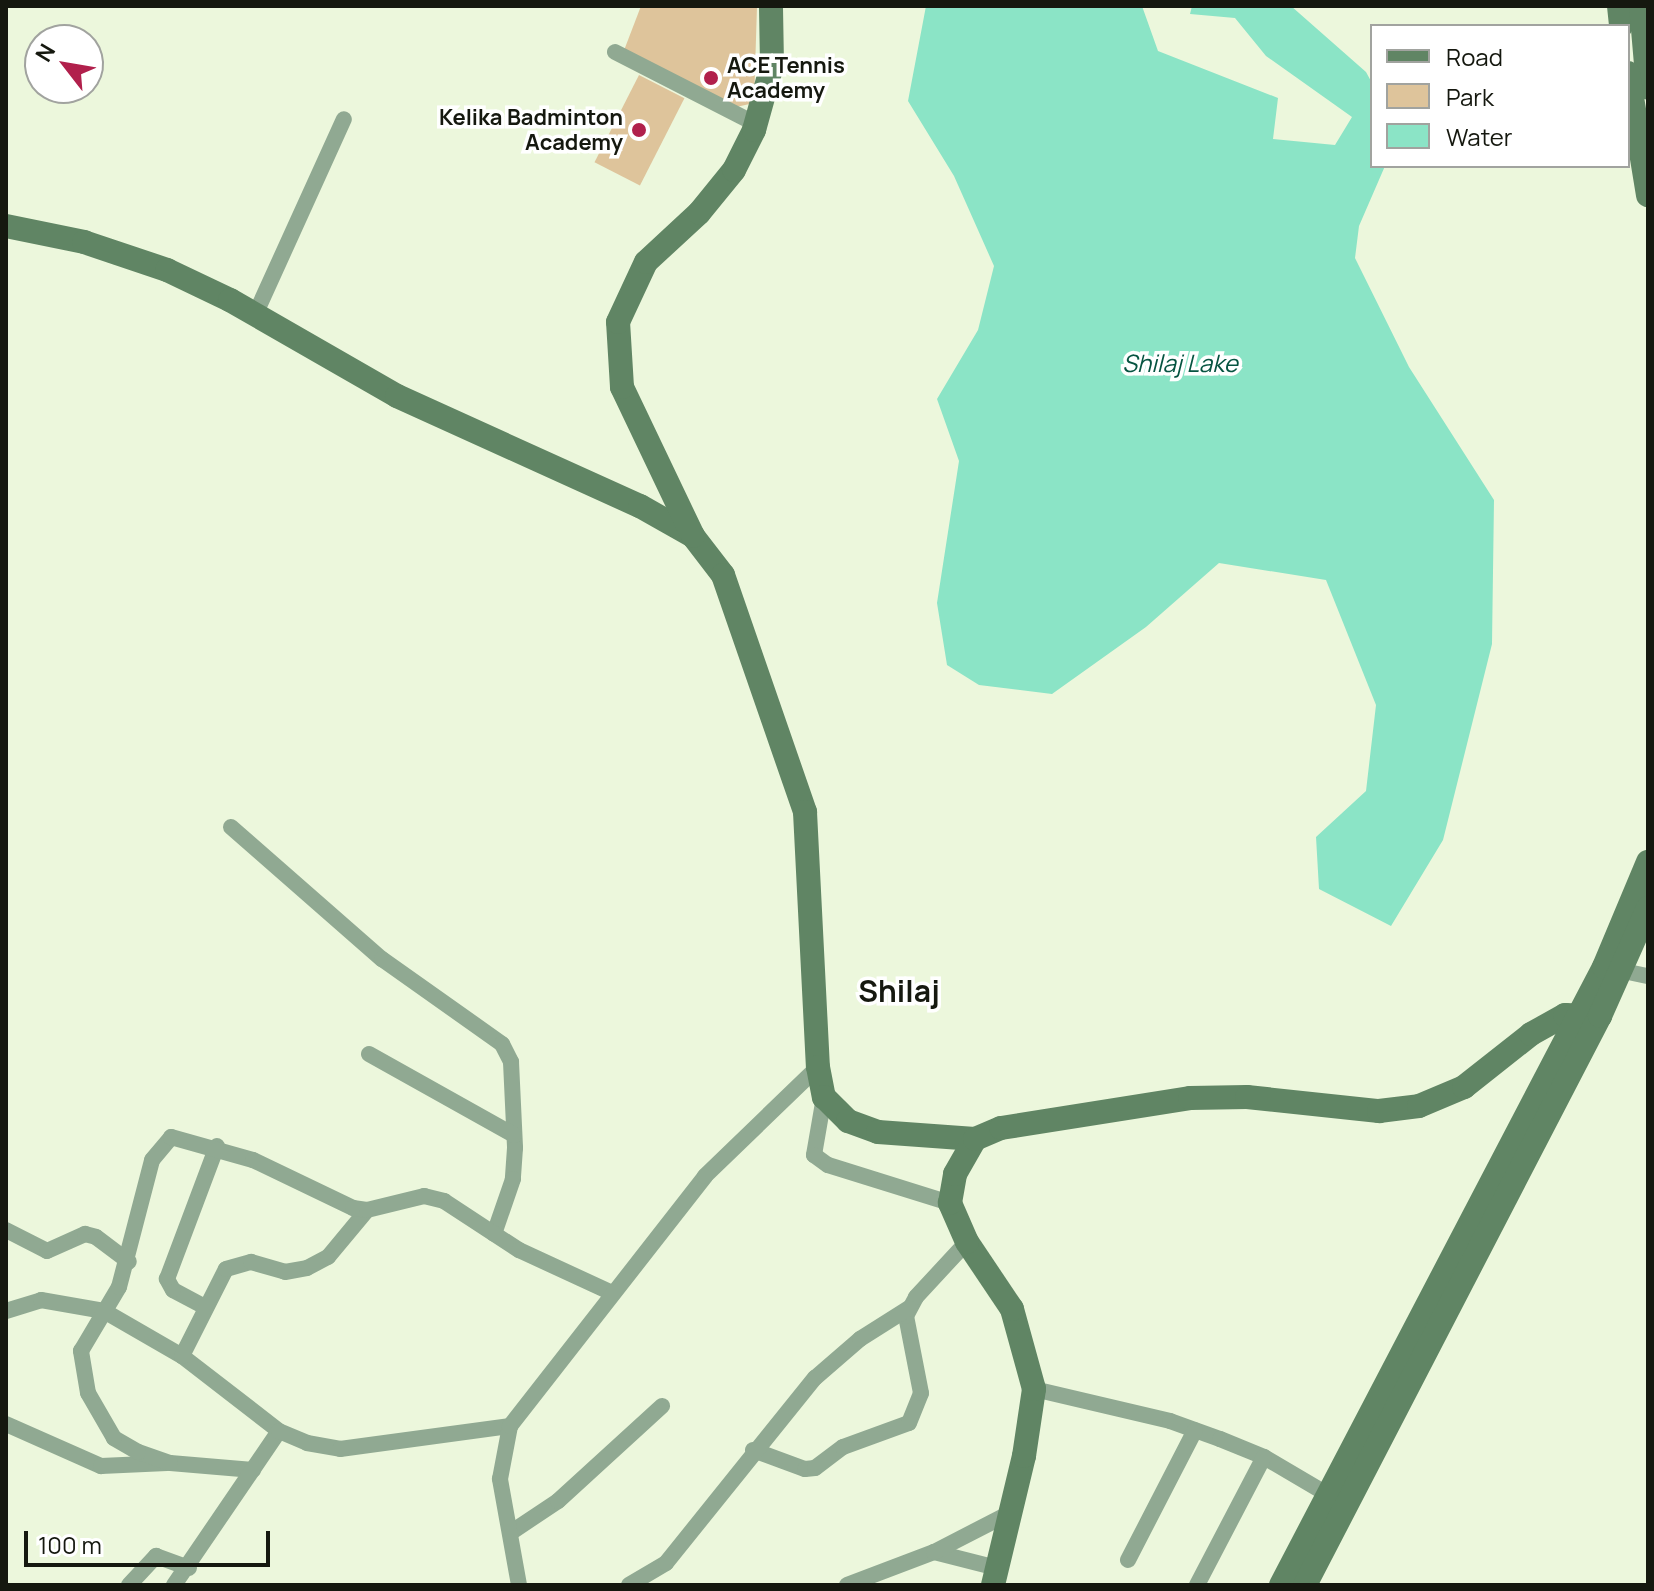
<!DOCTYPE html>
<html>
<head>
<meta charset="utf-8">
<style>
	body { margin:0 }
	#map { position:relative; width:1654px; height:1591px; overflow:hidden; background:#ecf7dc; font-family:Manrope,sans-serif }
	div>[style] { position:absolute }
	.green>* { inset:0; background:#dec49b; transform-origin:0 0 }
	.water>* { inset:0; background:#8be4c6 }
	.street>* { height:16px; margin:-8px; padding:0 8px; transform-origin:8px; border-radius:8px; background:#90a992 }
	.secondary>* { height:24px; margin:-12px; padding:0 12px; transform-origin:12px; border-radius:12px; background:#608564 }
	.dots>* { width:22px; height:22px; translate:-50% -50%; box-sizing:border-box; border:4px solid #fff; border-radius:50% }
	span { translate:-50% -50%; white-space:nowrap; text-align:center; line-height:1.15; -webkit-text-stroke:7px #fff; paint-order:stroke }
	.poi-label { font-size:22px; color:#15180f; font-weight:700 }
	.left { translate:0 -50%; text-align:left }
	.right { translate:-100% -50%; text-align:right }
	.water-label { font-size:24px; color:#065441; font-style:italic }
	.district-label { font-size:30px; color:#15180f; font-weight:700 }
	.frame { position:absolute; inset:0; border:8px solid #15180f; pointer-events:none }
	.legend { position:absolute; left:1370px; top:24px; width:260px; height:144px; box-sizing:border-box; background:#fff; border:2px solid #a1a39f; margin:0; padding:10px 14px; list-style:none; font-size:24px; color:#15180f }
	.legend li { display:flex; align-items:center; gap:16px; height:40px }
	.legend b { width:40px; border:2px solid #a1a39f }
	.north { position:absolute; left:24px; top:24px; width:80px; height:80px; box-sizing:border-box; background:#fff; border:2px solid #a1a39f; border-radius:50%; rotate:301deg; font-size:22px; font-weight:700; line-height:32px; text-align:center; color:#15180f }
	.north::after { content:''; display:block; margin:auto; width:28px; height:36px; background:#b1204c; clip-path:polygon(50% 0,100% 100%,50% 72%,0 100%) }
	.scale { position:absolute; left:24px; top:1531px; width:246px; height:36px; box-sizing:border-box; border:4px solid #15180f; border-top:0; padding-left:10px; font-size:24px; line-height:28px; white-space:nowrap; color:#15180f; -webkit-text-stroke:6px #fff; paint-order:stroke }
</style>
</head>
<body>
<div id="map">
	<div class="green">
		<div style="clip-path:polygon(641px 6px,757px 6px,754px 103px,723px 110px,623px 53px)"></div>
		<div style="left:639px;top:75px;width:51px;height:98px;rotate:27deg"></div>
	</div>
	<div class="water">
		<div style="clip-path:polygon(926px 6px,1142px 6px,1158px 51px,1278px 98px,1273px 139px,1335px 145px,1352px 117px,1266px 56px,1235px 18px,1190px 14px,1192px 6px,1291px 6px,1366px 72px,1372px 83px,1372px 166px,1385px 166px,1359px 226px,1355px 258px,1409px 367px,1494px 500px,1492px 644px,1443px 840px,1391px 926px,1319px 889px,1316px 837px,1366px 791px,1376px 705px,1326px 580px,1219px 563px,1146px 627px,1052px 694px,979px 685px,947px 665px,937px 603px,959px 461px,937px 399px,978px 330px,994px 266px,954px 176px,908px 101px)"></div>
	</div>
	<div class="street">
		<div style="left:615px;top:52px;width:158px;rotate:27.1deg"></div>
		<div style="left:255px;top:315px;width:215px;rotate:-65.6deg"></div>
		<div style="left:231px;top:827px;width:201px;rotate:41.2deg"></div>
		<div style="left:382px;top:959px;width:147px;rotate:35.3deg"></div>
		<div style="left:502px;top:1044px;width:20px;rotate:63deg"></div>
		<div style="left:511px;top:1062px;width:86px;rotate:87.3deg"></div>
		<div style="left:515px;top:1148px;width:31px;rotate:94deg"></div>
		<div style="left:513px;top:1179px;width:58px;rotate:109.1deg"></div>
		<div style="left:1614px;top:969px;width:35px;rotate:12deg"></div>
		<div style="left:369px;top:1054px;width:166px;rotate:29.2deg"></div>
		<div style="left:824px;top:1097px;width:59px;rotate:99.8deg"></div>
		<div style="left:814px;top:1155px;width:17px;rotate:36deg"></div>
		<div style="left:828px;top:1165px;width:128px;rotate:17.3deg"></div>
		<div style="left:6px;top:1230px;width:46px;rotate:27.1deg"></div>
		<div style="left:47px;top:1251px;width:42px;rotate:-24.1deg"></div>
		<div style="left:85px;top:1234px;width:11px;rotate:15deg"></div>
		<div style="left:96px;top:1237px;width:41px;rotate:37.1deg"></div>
		<div style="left:205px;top:1307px;width:36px;rotate:-152deg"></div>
		<div style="left:173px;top:1290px;width:13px;rotate:-119deg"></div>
		<div style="left:167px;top:1279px;width:142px;rotate:-69.4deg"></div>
		<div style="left:6px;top:1311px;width:37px;rotate:-17deg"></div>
		<div style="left:41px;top:1300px;width:64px;rotate:9.9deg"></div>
		<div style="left:104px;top:1311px;width:90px;rotate:30deg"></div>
		<div style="left:182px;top:1356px;width:123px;rotate:37.7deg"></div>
		<div style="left:182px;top:1356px;width:97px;rotate:-63.2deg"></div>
		<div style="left:226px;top:1269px;width:26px;rotate:-16deg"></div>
		<div style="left:251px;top:1262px;width:35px;rotate:16deg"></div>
		<div style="left:285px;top:1272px;width:22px;rotate:-10deg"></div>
		<div style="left:307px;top:1268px;width:24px;rotate:-28deg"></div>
		<div style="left:328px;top:1257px;width:61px;rotate:-50.3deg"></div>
		<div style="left:1034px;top:1389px;width:140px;rotate:13.2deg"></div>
		<div style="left:1170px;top:1421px;width:53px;rotate:19.8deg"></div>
		<div style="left:1220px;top:1439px;width:48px;rotate:22.2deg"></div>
		<div style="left:1264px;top:1457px;width:85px;rotate:30.5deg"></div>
		<div style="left:6px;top:1424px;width:104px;rotate:23.9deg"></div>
		<div style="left:101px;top:1466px;width:66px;rotate:-2.6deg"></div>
		<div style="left:753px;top:1450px;width:55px;rotate:20.1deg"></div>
		<div style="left:805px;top:1469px;width:10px;rotate:-6deg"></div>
		<div style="left:815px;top:1468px;width:35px;rotate:-37deg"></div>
		<div style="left:843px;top:1447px;width:70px;rotate:-20deg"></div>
		<div style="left:909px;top:1423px;width:32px;rotate:-68deg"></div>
		<div style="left:921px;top:1393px;width:78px;rotate:-101deg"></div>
		<div style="left:906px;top:1316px;width:21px;rotate:-62deg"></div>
		<div style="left:916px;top:1297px;width:75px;rotate:-47.2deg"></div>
		<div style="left:253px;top:1470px;width:83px;rotate:-175.2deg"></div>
		<div style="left:170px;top:1463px;width:34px;rotate:-161deg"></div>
		<div style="left:138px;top:1452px;width:28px;rotate:-150deg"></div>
		<div style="left:114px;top:1438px;width:52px;rotate:-120deg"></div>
		<div style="left:88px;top:1393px;width:43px;rotate:-99.5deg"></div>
		<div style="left:81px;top:1351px;width:74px;rotate:-59.3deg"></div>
		<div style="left:119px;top:1287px;width:131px;rotate:-75.4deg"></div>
		<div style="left:152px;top:1160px;width:30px;rotate:-50deg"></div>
		<div style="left:171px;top:1137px;width:85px;rotate:15.7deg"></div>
		<div style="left:253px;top:1160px;width:111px;rotate:25.6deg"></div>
		<div style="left:353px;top:1208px;width:14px;rotate:8deg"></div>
		<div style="left:367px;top:1210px;width:59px;rotate:-13.8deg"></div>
		<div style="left:424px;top:1196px;width:21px;rotate:14deg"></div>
		<div style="left:444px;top:1201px;width:90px;rotate:33.2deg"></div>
		<div style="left:519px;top:1250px;width:102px;rotate:24.8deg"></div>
		<div style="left:510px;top:1533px;width:58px;rotate:-33.7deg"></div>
		<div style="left:558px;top:1501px;width:141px;rotate:-42.4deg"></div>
		<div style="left:934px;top:1552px;width:65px;rotate:14.3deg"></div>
		<div style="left:1128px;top:1560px;width:146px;rotate:-62.7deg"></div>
		<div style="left:129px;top:1585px;width:40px;rotate:-47deg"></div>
		<div style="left:156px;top:1556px;width:35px;rotate:20deg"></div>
		<div style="left:174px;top:1585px;width:186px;rotate:-55.7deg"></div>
		<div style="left:279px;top:1431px;width:30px;rotate:23deg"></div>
		<div style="left:307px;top:1443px;width:34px;rotate:10deg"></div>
		<div style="left:340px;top:1449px;width:172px;rotate:-7.7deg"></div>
		<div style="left:519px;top:1585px;width:108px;rotate:-100.2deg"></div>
		<div style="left:500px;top:1479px;width:54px;rotate:-79.3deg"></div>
		<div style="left:510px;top:1426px;width:317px;rotate:-52deg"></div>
		<div style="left:705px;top:1176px;width:157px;rotate:-44deg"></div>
		<div style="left:629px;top:1585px;width:43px;rotate:-30.7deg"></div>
		<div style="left:666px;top:1563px;width:238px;rotate:-51.2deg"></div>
		<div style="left:815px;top:1378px;width:60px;rotate:-40.9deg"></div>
		<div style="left:860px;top:1339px;width:58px;rotate:-32.3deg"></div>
		<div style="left:847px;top:1585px;width:93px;rotate:-20.8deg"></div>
		<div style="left:934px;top:1552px;width:85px;rotate:-27.2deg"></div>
		<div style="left:1197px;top:1585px;width:144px;rotate:-62.4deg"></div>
	</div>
	<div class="secondary">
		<div style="left:1619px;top:6px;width:20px;rotate:84deg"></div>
		<div style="left:1641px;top:6px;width:82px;rotate:85.1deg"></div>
		<div style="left:1628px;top:73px;width:124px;rotate:80.7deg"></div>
		<div style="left:6px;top:226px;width:80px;rotate:11.6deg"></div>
		<div style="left:84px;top:242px;width:88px;rotate:18.6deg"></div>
		<div style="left:167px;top:270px;width:70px;rotate:25.5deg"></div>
		<div style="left:230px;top:300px;width:193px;rotate:29.9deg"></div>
		<div style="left:397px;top:396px;width:267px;rotate:24.4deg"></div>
		<div style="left:640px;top:506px;width:61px;rotate:29.5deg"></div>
		<div style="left:693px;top:536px;width:49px;rotate:52.4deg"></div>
		<div style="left:723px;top:575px;width:251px;rotate:70.9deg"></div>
		<div style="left:805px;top:812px;width:255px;rotate:87.1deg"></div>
		<div style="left:818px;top:1067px;width:31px;rotate:79deg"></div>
		<div style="left:824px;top:1097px;width:34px;rotate:45deg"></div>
		<div style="left:848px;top:1121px;width:32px;rotate:20deg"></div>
		<div style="left:878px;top:1132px;width:97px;rotate:4.1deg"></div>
		<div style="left:693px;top:536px;width:165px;rotate:-115.5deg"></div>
		<div style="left:622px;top:387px;width:65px;rotate:-93.5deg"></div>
		<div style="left:618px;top:322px;width:66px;rotate:-65deg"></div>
		<div style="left:646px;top:262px;width:72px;rotate:-42.8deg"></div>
		<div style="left:699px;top:213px;width:55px;rotate:-50.9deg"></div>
		<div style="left:734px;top:170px;width:45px;rotate:-63.4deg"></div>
		<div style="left:754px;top:130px;width:67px;rotate:-74.5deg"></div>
		<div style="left:772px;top:65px;width:59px;rotate:-91deg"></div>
		<div style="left:993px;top:1585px;width:133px;rotate:-76.5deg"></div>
		<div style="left:1024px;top:1456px;width:68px;rotate:-81.5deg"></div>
		<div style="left:1034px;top:1389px;width:83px;rotate:-105.4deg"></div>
		<div style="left:1012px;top:1309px;width:81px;rotate:-123.9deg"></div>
		<div style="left:967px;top:1242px;width:43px;rotate:-113.6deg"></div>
		<div style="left:950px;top:1203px;width:29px;rotate:-80deg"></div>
		<div style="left:955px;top:1174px;width:40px;rotate:-60.3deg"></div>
		<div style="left:975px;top:1139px;width:28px;rotate:-23deg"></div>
		<div style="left:1001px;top:1128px;width:191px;rotate:-9deg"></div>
		<div style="left:1190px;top:1098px;width:57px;rotate:-1deg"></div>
		<div style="left:1247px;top:1097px;width:133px;rotate:6.1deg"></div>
		<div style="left:1379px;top:1111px;width:40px;rotate:-7.1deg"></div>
		<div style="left:1419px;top:1106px;width:49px;rotate:-22.9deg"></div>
		<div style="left:1464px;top:1087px;width:85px;rotate:-38.3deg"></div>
		<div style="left:1531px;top:1034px;width:39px;rotate:-29deg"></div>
		<div style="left:1565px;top:1015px;width:35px;rotate:2deg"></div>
		<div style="left:1281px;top:1585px;width:697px;rotate:-62.41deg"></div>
		<div style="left:1604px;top:967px;width:114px;rotate:-67.3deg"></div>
		<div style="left:1305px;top:1585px;width:641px;rotate:-62.6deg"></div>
		<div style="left:1600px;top:1016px;width:118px;rotate:-66deg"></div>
	</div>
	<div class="dots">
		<div style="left:711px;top:78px;background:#b1204c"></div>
		<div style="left:639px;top:130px;background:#b1204c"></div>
	</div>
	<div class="poi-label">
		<span class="left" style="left:727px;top:78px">ACE Tennis<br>Academy</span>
		<span class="right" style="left:623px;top:130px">Kelika Badminton<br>Academy</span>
	</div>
	<div class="water-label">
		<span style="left:1180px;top:363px">Shilaj Lake</span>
	</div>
	<div class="district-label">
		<span style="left:899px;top:991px">Shilaj</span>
	</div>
	<div class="frame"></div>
	<ul class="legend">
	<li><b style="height:10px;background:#608564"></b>Road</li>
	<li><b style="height:22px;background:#dec49b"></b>Park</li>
	<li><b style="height:22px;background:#8be4c6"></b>Water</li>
	</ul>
	<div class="north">N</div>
	<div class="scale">100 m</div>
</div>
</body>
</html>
